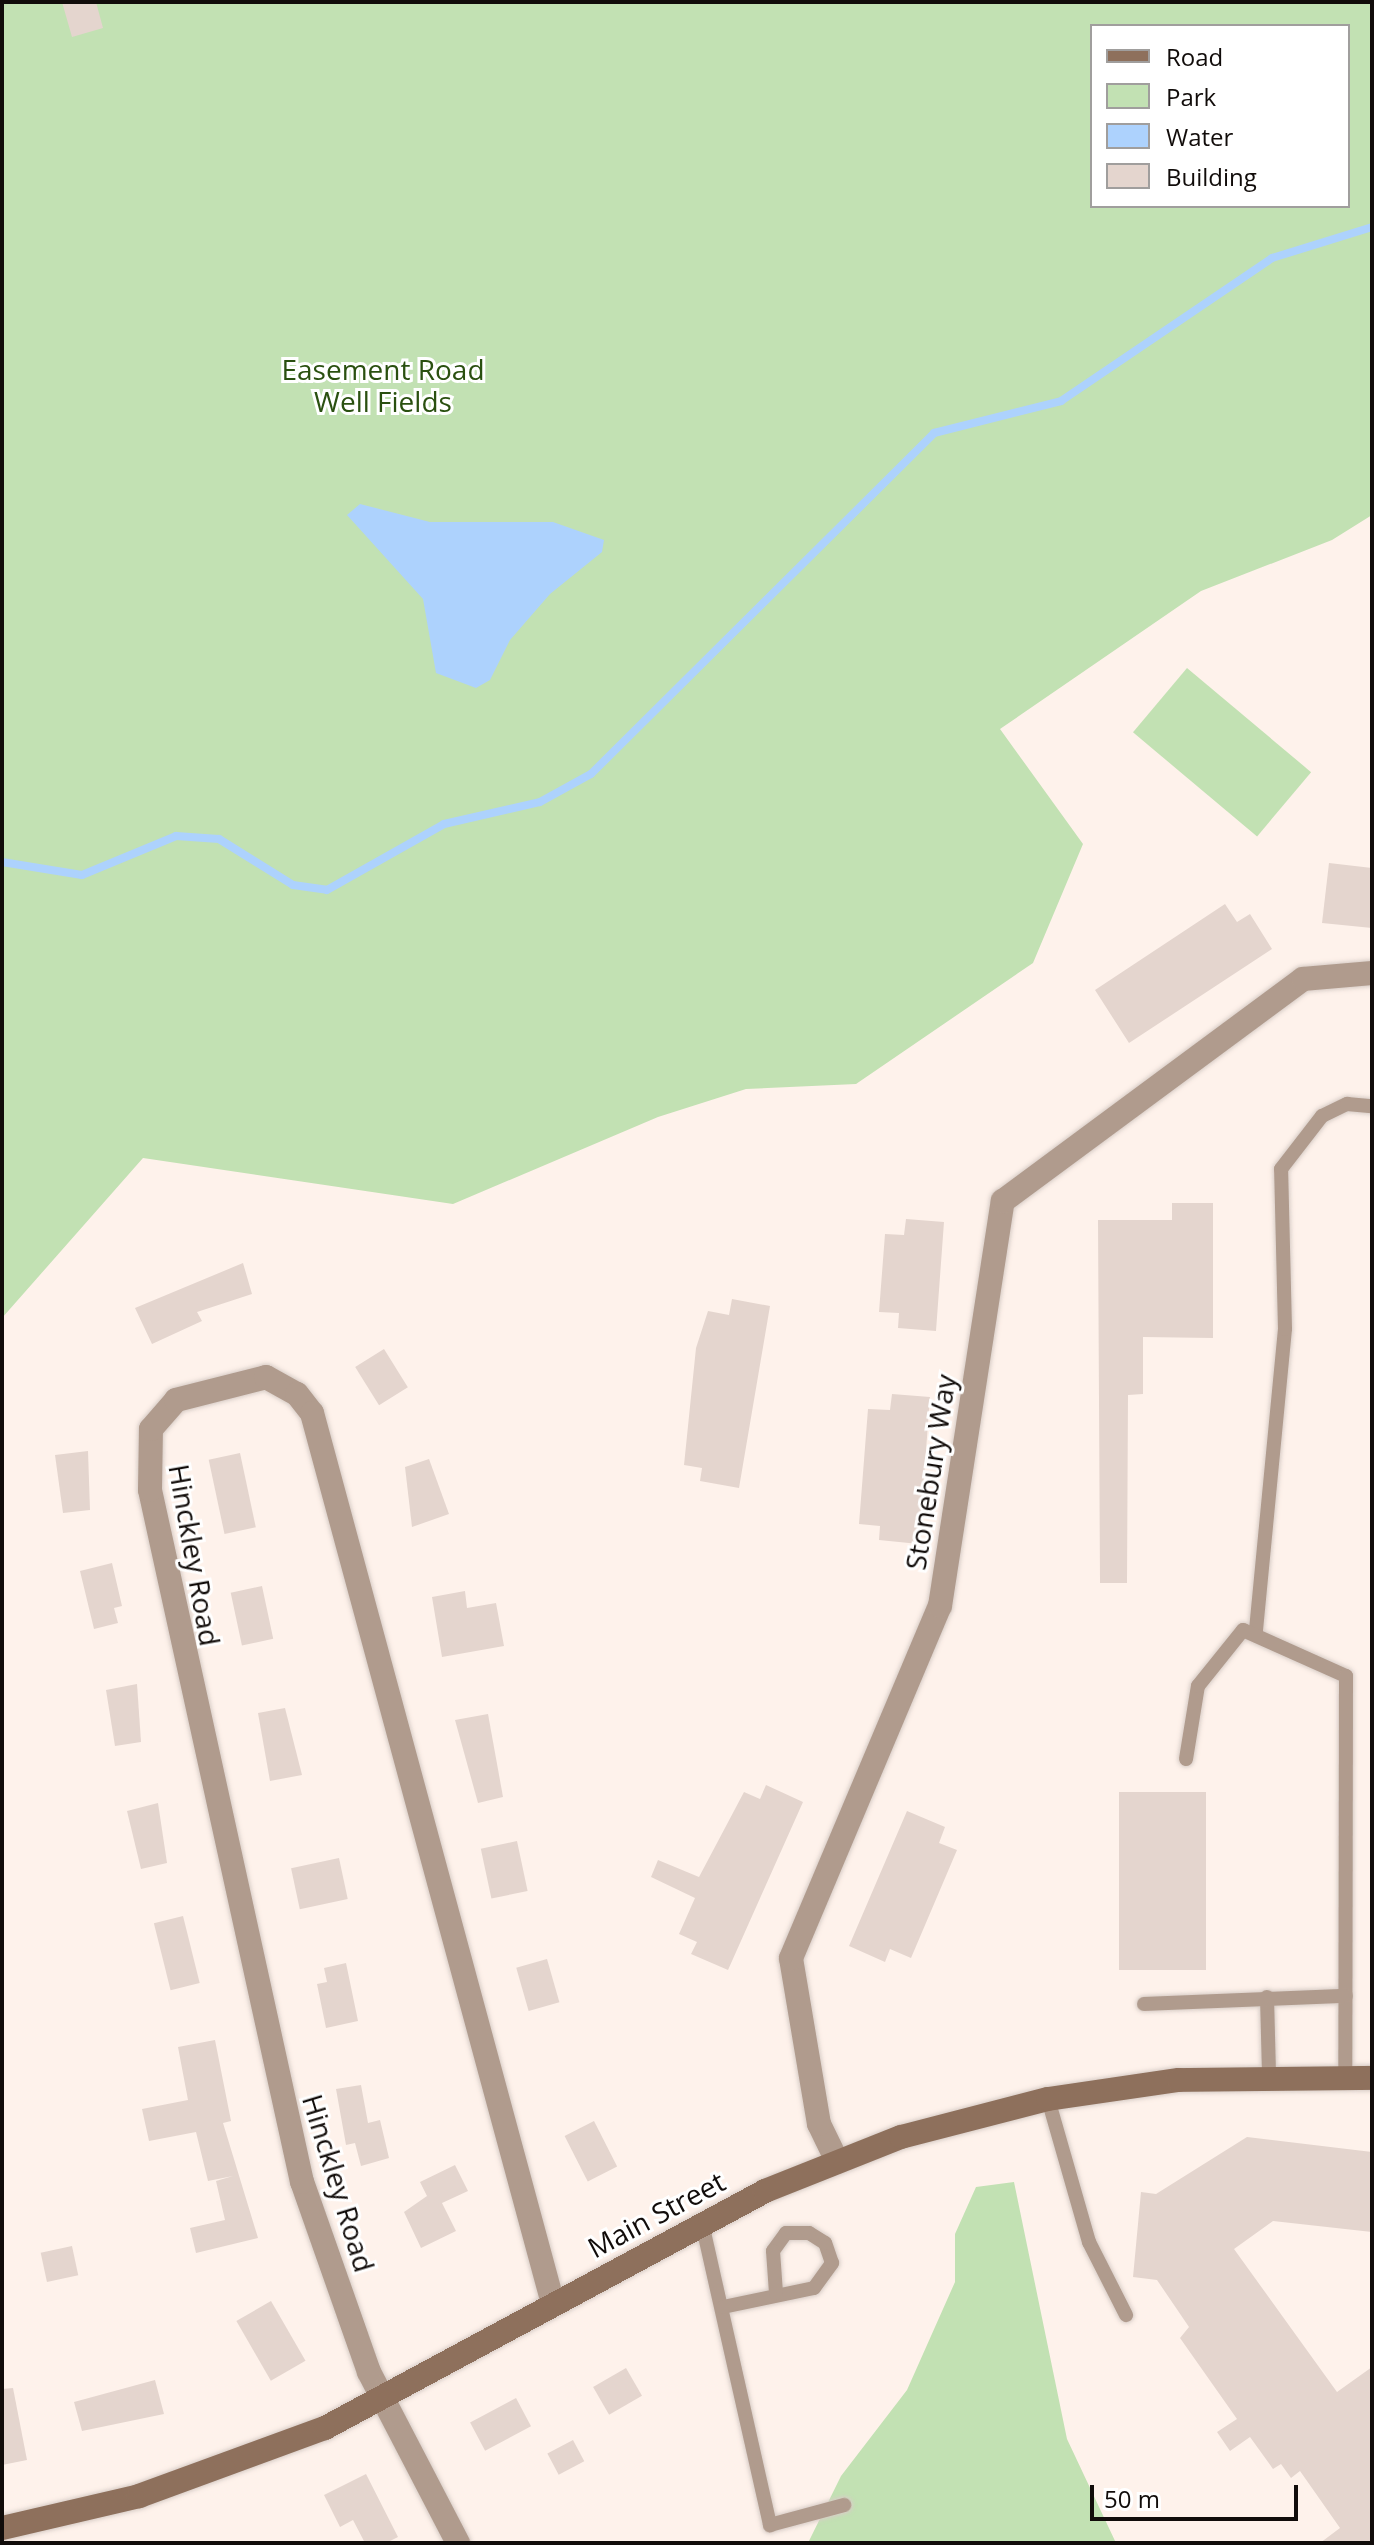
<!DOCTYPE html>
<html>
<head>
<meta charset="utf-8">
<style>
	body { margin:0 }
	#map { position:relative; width:1374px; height:2545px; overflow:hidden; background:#fef2eb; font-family:"Open Sans",sans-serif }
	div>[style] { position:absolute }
	.green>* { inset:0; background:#c2e1b3; transform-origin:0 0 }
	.water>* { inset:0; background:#add2fd }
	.stream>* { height:8px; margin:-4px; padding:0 4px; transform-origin:4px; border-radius:4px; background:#add2fd }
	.building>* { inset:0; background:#e4d5ce; transform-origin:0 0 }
	.roads { filter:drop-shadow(0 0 2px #d8cdc7) drop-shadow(0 0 2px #d8cdc7) }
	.lane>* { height:14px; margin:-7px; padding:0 7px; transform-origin:7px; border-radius:7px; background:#b09b8d }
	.street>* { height:24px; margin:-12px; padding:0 12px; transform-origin:12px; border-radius:12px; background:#b09b8d }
	.secondary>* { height:24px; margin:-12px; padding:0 12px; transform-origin:12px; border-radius:12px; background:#8e705c }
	span { translate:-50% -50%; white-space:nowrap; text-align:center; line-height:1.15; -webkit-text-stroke:6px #fff; paint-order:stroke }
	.park-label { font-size:28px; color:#2a5010 }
	.street-label { font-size:28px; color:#110c0a }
	.frame { position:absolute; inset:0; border:4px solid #110c0a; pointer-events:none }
	.legend { position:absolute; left:1090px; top:24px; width:260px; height:184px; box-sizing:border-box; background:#fff; border:2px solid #a09e9d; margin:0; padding:10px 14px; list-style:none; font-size:24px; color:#110c0a }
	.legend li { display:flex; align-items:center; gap:16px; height:40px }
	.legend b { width:40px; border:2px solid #a09e9d }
	.scale { position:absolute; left:1090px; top:2485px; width:208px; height:36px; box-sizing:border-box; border:4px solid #110c0a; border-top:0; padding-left:10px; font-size:24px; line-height:28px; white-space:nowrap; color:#110c0a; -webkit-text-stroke:6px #fff; paint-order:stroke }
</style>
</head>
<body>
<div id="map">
	<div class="green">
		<div style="clip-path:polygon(evenodd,2px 2px,1372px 2px,1372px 515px,1332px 540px,1201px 591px,1000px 729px,1083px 844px,1033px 963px,856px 1084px,746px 1089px,658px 1117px,453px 1204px,143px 1158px,2px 1318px,2px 2px,1092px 26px,1348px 26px,1348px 206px,1092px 206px,1092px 26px)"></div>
		<div style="left:1187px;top:668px;width:162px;height:84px;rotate:40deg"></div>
		<div style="clip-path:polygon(1014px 2182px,1067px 2439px,1116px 2543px,808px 2543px,841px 2476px,907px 2390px,955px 2282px,955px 2234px,976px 2187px)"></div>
	</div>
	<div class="water">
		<div style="clip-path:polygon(360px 504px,430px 522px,553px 522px,604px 540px,602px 552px,550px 594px,510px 640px,490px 680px,476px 688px,436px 673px,423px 599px,347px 515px)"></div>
	</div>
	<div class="stream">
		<div style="left:2px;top:862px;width:81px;rotate:9.2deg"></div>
		<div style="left:82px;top:875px;width:102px;rotate:-22.5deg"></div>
		<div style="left:176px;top:836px;width:43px;rotate:4deg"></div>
		<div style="left:219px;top:839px;width:87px;rotate:31.9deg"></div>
		<div style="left:293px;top:885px;width:34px;rotate:8deg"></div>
		<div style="left:327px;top:890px;width:134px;rotate:-29.4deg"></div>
		<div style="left:444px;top:824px;width:98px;rotate:-12.9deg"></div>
		<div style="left:540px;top:802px;width:58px;rotate:-28.8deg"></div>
		<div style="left:591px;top:774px;width:484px;rotate:-44.8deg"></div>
		<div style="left:934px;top:433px;width:131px;rotate:-14.1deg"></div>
		<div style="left:1061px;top:401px;width:255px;rotate:-34.1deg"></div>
		<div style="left:1272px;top:258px;width:105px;rotate:-17.2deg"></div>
	</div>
	<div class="building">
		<div style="clip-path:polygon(62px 2px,96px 2px,103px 28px,72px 37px)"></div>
		<div style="clip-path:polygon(1329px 863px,1372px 868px,1372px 928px,1322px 923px)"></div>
		<div style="clip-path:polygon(1225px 904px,1237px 922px,1250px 914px,1272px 949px,1129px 1043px,1095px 990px)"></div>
		<div style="clip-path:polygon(1172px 1203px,1213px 1203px,1213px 1338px,1143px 1337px,1143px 1394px,1128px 1395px,1127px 1583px,1100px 1583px,1098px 1220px,1172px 1220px)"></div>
		<div style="clip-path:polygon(906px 1219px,944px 1222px,936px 1331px,898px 1328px,899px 1313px,879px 1312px,885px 1234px,904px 1235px)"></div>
		<div style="clip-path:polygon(243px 1263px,252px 1294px,197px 1312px,202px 1321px,152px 1344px,135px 1308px)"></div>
		<div style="clip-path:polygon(732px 1299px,770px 1306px,739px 1488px,700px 1481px,702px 1468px,684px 1465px,696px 1348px,708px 1311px,729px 1315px)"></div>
		<div style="left:384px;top:1349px;width:45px;height:34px;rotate:58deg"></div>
		<div style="clip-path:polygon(892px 1394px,930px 1397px,919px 1544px,879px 1540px,880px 1526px,859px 1524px,868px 1409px,890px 1410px)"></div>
		<div style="clip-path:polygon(88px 1451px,90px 1510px,63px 1513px,55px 1455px)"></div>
		<div style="left:240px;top:1453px;width:76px;height:32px;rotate:78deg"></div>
		<div style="clip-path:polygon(429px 1459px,449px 1514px,412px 1527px,405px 1467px)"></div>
		<div style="clip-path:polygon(112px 1563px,122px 1606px,114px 1608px,118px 1623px,94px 1629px,80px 1571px)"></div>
		<div style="left:262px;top:1586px;width:54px;height:32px;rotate:78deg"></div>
		<div style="clip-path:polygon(465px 1591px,467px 1608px,496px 1603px,504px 1646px,442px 1657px,432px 1597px)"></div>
		<div style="clip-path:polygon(137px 1684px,141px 1742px,115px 1746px,106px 1690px)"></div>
		<div style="clip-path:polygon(285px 1708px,302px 1775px,270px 1781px,258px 1713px)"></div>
		<div style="clip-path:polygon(488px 1714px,503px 1797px,478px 1803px,455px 1720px)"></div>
		<div style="clip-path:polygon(766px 1785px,803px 1802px,728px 1970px,691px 1954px,697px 1942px,679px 1934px,695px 1898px,651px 1877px,658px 1860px,699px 1877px,744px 1792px,760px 1799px)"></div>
		<div style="left:1206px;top:1792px;width:178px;height:87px;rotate:90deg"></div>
		<div style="clip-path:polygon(158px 1803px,167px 1863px,141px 1869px,127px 1811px)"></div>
		<div style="clip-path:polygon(907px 1811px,945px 1827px,939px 1843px,957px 1850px,911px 1958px,890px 1949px,885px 1962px,849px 1946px)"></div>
		<div style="left:517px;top:1841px;width:51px;height:37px;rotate:78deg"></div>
		<div style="left:339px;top:1858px;width:42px;height:49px;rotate:78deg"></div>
		<div style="left:183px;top:1916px;width:69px;height:30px;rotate:76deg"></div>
		<div style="left:547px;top:1959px;width:45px;height:32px;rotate:74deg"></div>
		<div style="clip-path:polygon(346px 1963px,358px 2021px,326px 2028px,317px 1984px,327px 1982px,324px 1968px)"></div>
		<div style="clip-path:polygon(215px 2040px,231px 2121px,223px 2123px,258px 2238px,196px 2253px,190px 2228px,225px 2220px,216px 2181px,233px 2176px,208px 2181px,196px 2132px,149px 2141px,142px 2109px,188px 2100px,178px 2047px)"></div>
		<div style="clip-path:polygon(361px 2085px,368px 2123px,380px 2120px,389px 2158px,361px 2166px,355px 2143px,346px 2145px,336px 2089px)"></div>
		<div style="left:594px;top:2121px;width:51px;height:33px;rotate:63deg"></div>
		<div style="clip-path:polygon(1247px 2137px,1372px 2152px,1372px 2232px,1273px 2221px,1234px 2249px,1337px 2392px,1372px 2367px,1372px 2543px,1320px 2543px,1340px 2528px,1300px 2471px,1291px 2478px,1281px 2464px,1273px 2469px,1250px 2437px,1230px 2451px,1217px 2432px,1237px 2419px,1180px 2338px,1189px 2327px,1157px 2280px,1133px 2277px,1141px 2192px,1156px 2194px)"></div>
		<div style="clip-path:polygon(455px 2165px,468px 2191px,442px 2203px,456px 2231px,421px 2248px,404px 2212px,427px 2196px,420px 2182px)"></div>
		<div style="left:72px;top:2246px;width:30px;height:32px;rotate:78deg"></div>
		<div style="left:271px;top:2301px;width:69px;height:40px;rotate:60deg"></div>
		<div style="left:626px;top:2368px;width:32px;height:38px;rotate:60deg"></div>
		<div style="clip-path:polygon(155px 2380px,164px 2414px,82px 2431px,74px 2402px)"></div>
		<div style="clip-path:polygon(13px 2388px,27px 2460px,2px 2465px,2px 2389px)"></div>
		<div style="left:516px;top:2398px;width:32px;height:52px;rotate:62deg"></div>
		<div style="left:573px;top:2440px;width:24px;height:29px;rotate:62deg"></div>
		<div style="clip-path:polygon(366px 2474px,398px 2537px,386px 2543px,365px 2543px,353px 2520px,340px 2527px,324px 2495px)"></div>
	</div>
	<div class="roads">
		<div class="lane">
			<div style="left:1256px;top:1630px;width:302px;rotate:-84.5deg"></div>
			<div style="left:1285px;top:1329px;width:160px;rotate:-91.4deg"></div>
			<div style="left:1281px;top:1169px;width:67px;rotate:-52.3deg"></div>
			<div style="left:1322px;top:1116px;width:28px;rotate:-26deg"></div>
			<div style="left:1347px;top:1104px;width:25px;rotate:5deg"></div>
			<div style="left:1186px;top:1759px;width:74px;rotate:-80.7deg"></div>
			<div style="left:1198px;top:1686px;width:72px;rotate:-51.2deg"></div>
			<div style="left:1243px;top:1630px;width:113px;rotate:24.1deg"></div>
			<div style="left:1346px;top:1676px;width:401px;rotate:90.1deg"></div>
			<div style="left:1267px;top:1997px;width:79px;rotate:88.5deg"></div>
			<div style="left:1144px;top:2004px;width:202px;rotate:-2.3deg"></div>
			<div style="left:1048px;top:2099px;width:149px;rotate:74deg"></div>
			<div style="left:1089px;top:2242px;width:82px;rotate:63.1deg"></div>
			<div style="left:702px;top:2223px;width:310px;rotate:77.3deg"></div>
			<div style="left:770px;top:2525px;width:77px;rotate:-15.1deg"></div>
			<div style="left:723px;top:2307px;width:93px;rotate:-11.8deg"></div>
			<div style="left:814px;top:2288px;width:31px;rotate:-54deg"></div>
			<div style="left:832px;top:2263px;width:21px;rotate:-109deg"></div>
			<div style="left:825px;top:2243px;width:19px;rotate:-148deg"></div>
			<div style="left:809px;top:2233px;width:23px;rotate:180deg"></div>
			<div style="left:786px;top:2233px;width:22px;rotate:126deg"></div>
			<div style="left:773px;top:2251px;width:42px;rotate:85.9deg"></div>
		</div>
		<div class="street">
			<div style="left:837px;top:2161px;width:41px;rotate:-115.9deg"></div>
			<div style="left:819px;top:2124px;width:168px;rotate:-99.6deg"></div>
			<div style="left:791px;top:1958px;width:382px;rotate:-67.1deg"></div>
			<div style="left:940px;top:1606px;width:410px;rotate:-81.2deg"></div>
			<div style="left:1003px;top:1201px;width:373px;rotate:-36.5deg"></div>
			<div style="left:1303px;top:979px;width:69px;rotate:-5deg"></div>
			<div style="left:458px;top:2543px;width:193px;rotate:-117.5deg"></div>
			<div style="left:369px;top:2372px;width:201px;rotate:-109.4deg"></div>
			<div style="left:302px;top:2182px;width:708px;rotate:-102.39deg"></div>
			<div style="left:150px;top:1490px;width:61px;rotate:-89.1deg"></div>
			<div style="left:151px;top:1429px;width:38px;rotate:-49deg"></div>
			<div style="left:176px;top:1400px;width:93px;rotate:-14.3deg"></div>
			<div style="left:266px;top:1377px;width:35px;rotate:29deg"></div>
			<div style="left:297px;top:1394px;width:24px;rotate:52deg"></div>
			<div style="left:312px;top:1413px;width:923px;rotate:74.86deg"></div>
		</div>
		<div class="secondary">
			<div style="left:2px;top:2528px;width:141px;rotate:-13.1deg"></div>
			<div style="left:139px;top:2496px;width:198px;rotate:-20.1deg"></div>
			<div style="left:325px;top:2428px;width:500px;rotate:-28.3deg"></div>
			<div style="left:765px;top:2191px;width:146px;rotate:-21.7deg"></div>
			<div style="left:901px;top:2137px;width:152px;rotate:-14.5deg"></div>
			<div style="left:1048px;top:2099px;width:132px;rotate:-8.3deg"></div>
			<div style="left:1179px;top:2080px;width:193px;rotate:-0.6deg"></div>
		</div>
	</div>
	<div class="park-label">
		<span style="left:383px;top:385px">Easement Road<br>Well Fields</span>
	</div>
	<div class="street-label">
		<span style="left:930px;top:1472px;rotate:-81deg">Stonebury Way</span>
		<span style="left:195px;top:1555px;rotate:80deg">Hinckley Road</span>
		<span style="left:339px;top:2183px;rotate:73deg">Hinckley Road</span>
		<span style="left:656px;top:2214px;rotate:-28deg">Main Street</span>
	</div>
	<div class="frame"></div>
	<ul class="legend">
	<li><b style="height:10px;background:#8e705c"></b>Road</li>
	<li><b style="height:22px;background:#c2e1b3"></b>Park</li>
	<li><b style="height:22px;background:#add2fd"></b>Water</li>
	<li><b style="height:22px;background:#e4d5ce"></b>Building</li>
	</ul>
	<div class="scale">50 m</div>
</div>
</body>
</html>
